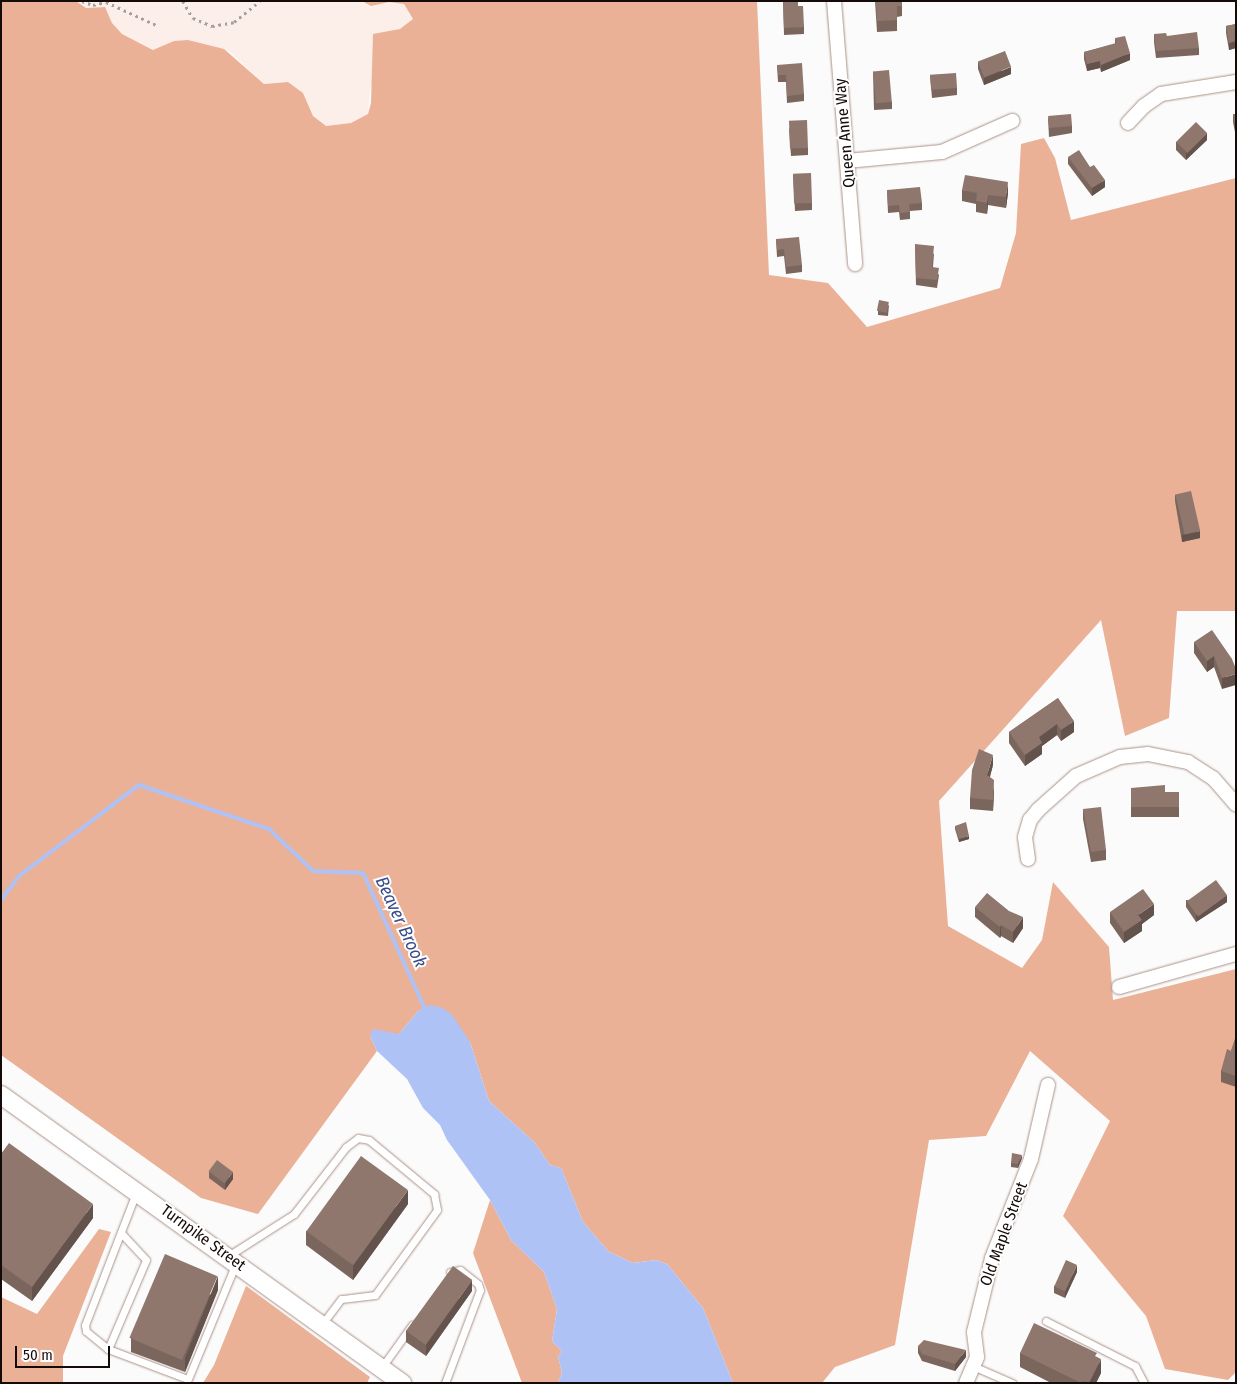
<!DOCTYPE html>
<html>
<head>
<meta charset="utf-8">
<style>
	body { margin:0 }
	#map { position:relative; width:1237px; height:1384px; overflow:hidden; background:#fbfbfb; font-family:"Fira Sans Condensed",sans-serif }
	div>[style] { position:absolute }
	.built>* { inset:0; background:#fceee8 }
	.forest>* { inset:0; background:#eab197 }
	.water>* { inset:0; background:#afc2f6 }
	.stream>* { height:4px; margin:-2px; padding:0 2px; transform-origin:2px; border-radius:2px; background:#afc2f6 }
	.path>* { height:2.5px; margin-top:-1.25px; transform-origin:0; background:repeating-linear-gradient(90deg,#a4a09f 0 2.5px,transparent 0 6.5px) }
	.roads { filter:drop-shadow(0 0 1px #aa9287) drop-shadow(0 0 1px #aa9287) }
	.service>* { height:7px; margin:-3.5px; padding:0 3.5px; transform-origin:3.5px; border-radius:3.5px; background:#fff }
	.minor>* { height:14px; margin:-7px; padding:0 7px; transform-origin:7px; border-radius:7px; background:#fff }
	.tertiary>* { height:18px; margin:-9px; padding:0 9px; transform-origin:9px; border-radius:9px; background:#fff }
	.wall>* { inset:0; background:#7b665e }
	.shaded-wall>* { inset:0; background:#64534c }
	.building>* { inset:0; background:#8f776d; transform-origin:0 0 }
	span { translate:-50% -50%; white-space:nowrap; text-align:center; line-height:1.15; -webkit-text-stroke:4px #fff; paint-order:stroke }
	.street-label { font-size:16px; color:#140b08 }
	.water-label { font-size:18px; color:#3a4c8b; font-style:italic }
	.frame { position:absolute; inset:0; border:2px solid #140b08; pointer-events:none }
	.scale { position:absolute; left:15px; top:1346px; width:95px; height:22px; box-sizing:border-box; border:2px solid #140b08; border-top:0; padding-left:6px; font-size:15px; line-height:18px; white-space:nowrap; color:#140b08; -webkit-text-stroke:4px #fff; paint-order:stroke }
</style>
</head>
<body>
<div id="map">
	<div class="built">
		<div style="clip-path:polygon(76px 1px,362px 1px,371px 6px,389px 2px,404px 4px,413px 19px,400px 29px,370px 89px,368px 114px,351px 123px,326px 126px,313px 116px,303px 93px,288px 82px,264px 84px,229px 51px,203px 45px,164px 46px,154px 50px,122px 34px,112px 23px,105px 7px,86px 8px)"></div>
	</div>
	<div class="forest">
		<div style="clip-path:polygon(1px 1px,76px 1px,86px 8px,105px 7px,112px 23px,122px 34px,153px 50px,174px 41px,188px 40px,224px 49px,264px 84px,288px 82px,303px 93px,313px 116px,326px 126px,351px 123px,368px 114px,371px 103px,373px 34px,400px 29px,413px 19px,404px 4px,389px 2px,371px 6px,362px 1px,757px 1px,769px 275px,828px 283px,867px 327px,1000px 288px,1016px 233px,1021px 144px,1044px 138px,1055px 158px,1071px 220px,1236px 178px,1236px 611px,1177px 611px,1169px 718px,1125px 736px,1101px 620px,939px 801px,948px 926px,1022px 968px,1042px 940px,1053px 882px,1109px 947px,1113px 1000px,1236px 969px,1236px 1372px,1228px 1380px,1165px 1369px,1146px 1316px,1063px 1216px,1110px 1121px,1030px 1051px,986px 1136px,929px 1140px,895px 1345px,835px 1367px,822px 1383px,733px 1383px,703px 1308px,667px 1264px,656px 1260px,633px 1263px,609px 1252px,583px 1222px,561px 1168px,550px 1165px,535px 1143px,489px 1101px,470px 1042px,419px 1010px,399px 1034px,370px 1036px,377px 1051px,258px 1214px,201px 1198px,1px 1055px)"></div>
		<div style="clip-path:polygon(490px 1200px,511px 1240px,544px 1272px,557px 1309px,552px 1341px,562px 1351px,558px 1357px,562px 1372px,558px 1383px,522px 1383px,473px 1253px)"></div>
		<div style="clip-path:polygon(99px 1229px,111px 1232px,63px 1356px,63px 1383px,1px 1383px,1px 1297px,37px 1314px)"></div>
		<div style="clip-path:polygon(246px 1286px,370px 1377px,367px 1383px,203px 1383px,214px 1365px)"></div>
	</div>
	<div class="water">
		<div style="clip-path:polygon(430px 1005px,443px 1008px,453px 1016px,470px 1042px,489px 1101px,535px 1143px,550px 1165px,561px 1168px,583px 1222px,609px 1252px,633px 1263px,656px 1260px,667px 1264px,703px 1308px,733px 1383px,558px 1383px,562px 1372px,558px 1357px,562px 1351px,552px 1341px,557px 1309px,544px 1272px,511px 1240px,490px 1200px,447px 1140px,440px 1125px,423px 1108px,407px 1079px,377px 1051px,370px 1036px,373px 1029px,399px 1034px,419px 1010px)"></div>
	</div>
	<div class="stream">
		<div style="left:1px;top:900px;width:30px;rotate:-53deg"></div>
		<div style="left:19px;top:876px;width:151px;rotate:-37.2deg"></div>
		<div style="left:139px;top:785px;width:137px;rotate:18.7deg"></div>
		<div style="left:269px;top:829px;width:61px;rotate:43.7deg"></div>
		<div style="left:313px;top:871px;width:50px;rotate:2.3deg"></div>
		<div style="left:363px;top:873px;width:152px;rotate:65.5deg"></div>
	</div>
	<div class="path">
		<div style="left:82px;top:1px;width:12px;rotate:20deg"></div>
		<div style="left:93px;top:5px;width:13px;rotate:-13deg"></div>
		<div style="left:183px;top:1px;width:20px;rotate:60deg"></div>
		<div style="left:193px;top:18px;width:21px;rotate:23deg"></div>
		<div style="left:212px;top:26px;width:22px;rotate:-10deg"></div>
		<div style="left:234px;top:22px;width:33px;rotate:-39deg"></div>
		<div style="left:106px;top:2px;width:55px;rotate:24.7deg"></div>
	</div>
	<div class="roads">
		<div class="service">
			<div style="left:122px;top:1234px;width:35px;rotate:47deg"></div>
			<div style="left:146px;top:1260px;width:97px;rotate:113.1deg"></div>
			<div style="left:108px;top:1349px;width:28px;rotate:-141deg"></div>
			<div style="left:86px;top:1331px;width:6px;rotate:-99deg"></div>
			<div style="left:85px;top:1325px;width:142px;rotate:-68.9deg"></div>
			<div style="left:228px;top:1256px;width:78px;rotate:-32.5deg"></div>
			<div style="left:294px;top:1214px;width:85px;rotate:-52.2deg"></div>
			<div style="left:346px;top:1147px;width:15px;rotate:-37deg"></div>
			<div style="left:358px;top:1138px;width:11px;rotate:10deg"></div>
			<div style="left:369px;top:1140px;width:85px;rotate:39.7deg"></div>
			<div style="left:434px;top:1194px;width:16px;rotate:79deg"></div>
			<div style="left:437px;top:1210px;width:105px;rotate:126.1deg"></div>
			<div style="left:375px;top:1295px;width:34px;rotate:173deg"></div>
			<div style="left:341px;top:1299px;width:31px;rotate:127deg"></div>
			<div style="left:1046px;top:1321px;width:100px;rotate:26.8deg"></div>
			<div style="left:1135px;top:1366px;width:19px;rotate:62deg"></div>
			<div style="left:108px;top:1349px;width:85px;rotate:20.6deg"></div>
			<div style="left:188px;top:1379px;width:126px;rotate:-67.5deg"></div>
			<div style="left:973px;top:1366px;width:43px;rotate:23.6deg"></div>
			<div style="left:382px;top:1367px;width:52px;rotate:-54.5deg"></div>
			<div style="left:445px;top:1383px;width:99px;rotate:-69.4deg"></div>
			<div style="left:480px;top:1290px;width:6px;rotate:-108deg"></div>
			<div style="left:478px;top:1284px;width:23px;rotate:-142deg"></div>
			<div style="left:460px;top:1270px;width:10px;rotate:169deg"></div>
		</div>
		<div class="minor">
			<div style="left:834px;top:1px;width:264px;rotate:85.4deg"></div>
			<div style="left:1128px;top:123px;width:23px;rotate:-47deg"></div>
			<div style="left:1144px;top:106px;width:21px;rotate:-35deg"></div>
			<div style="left:1161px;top:94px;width:76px;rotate:-9.1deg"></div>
			<div style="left:847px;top:161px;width:95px;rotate:-5.4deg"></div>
			<div style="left:942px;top:152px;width:77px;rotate:-23.9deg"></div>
			<div style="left:1028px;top:859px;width:22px;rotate:-98deg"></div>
			<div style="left:1025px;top:837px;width:18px;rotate:-74deg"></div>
			<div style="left:1030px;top:820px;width:13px;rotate:-51deg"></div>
			<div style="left:1038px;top:810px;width:51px;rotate:-41.8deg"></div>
			<div style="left:1076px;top:776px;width:48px;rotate:-23.4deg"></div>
			<div style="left:1120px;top:757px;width:28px;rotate:-6deg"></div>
			<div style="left:1148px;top:754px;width:41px;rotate:11.3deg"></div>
			<div style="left:1188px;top:762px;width:30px;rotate:33deg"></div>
			<div style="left:1213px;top:778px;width:35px;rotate:49deg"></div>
			<div style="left:1119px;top:987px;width:122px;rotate:-15.8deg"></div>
			<div style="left:966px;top:1383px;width:28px;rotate:-67deg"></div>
			<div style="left:977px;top:1357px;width:25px;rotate:-97deg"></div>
			<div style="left:974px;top:1332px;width:76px;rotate:-76.3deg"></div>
			<div style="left:992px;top:1258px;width:106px;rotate:-68.5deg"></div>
			<div style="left:1031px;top:1159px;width:76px;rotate:-77.1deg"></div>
		</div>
		<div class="tertiary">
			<div style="left:1px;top:1095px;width:494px;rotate:35.7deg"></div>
		</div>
	</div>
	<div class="wall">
		<div style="clip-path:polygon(783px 1px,798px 6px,804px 27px,804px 34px,784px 35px)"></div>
		<div style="clip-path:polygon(875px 1px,902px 1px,902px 16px,897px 17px,897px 31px,877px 32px)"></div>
		<div style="clip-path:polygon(1236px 24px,1236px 48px,1229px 50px,1226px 33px,1226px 26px)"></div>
		<div style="clip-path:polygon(1154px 34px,1199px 48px,1199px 55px,1156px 58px,1154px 42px)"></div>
		<div style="clip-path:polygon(1115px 38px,1130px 60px,1101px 72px,1100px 68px,1087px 71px,1084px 59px,1084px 52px,1115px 44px)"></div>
		<div style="clip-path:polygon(978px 62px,1011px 74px,984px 85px,978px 69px)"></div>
		<div style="clip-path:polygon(777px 65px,804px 94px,804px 101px,787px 103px,786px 82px,778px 82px)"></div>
		<div style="clip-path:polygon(873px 71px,892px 102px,892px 109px,874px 110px)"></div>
		<div style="clip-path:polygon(930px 75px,957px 88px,957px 95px,932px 98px)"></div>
		<div style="clip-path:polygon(1233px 114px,1236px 114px,1236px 137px,1233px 122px)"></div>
		<div style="clip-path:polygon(1048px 118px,1072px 126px,1072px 133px,1049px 137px)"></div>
		<div style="clip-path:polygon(789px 128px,808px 148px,808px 155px,791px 156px)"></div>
		<div style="clip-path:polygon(1207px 140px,1186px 160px,1176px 150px,1176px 142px)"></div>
		<div style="clip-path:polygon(1068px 157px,1090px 167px,1105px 187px,1092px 196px,1068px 164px)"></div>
		<div style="clip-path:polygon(793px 174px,812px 203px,812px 210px,795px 211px)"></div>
		<div style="clip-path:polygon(887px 190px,922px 203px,922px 210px,910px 211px,910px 219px,900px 220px,899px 212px,888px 213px)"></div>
		<div style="clip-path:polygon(962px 190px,1008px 193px,1006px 208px,988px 205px,987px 214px,976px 212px,976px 204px,962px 201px)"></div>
		<div style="clip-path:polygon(776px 239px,802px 265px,802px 272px,786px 274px,784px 256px,777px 257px)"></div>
		<div style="clip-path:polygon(915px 244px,934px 254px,933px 267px,939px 275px,937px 288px,916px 285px)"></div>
		<div style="clip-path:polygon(889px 305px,888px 316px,878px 315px,878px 311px)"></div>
		<div style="clip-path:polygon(1175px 494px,1200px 538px,1182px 542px,1175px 501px)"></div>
		<div style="clip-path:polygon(1194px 642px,1232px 659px,1222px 689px,1214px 667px,1207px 672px,1194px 653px)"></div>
		<div style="clip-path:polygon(1058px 698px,1074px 732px,1061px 741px,1057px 735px,1042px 746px,1042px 754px,1025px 766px,1009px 743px,1009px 732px)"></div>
		<div style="clip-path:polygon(993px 765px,990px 777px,994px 791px,993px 811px,970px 809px,970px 798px)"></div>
		<div style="clip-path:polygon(1131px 788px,1165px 792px,1179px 792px,1179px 817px,1131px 817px)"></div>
		<div style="clip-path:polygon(1083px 809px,1106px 850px,1106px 860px,1091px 862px,1083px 819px)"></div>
		<div style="clip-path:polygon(955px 826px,969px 839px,959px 842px,955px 829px)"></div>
		<div style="clip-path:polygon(1186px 900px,1227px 902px,1196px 922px,1186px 907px)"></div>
		<div style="clip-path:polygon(975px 907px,1023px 928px,1013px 943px,1001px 936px,1000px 938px,975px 917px)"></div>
		<div style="clip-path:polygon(1110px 912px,1154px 915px,1142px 924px,1142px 931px,1124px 943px,1110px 923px)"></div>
		<div style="clip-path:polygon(1236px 1036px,1236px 1087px,1221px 1082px,1221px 1071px,1231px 1051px)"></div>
		<div style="clip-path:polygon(1px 1154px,93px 1218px,32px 1301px,1px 1279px)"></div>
		<div style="clip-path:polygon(1022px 1158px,1018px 1168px,1011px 1167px,1011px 1163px)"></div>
		<div style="clip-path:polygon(209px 1171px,233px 1179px,225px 1190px,209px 1178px)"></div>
		<div style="clip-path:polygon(408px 1204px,353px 1280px,306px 1245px,306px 1231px)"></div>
		<div style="clip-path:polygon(1077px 1272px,1065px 1298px,1054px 1293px,1054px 1286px)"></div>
		<div style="clip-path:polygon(218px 1290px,185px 1372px,131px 1352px,131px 1338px)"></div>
		<div style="clip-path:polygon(472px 1291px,426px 1356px,406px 1342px,406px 1331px)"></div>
		<div style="clip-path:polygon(918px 1346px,966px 1357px,955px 1371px,922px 1361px,918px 1353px)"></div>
		<div style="clip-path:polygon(1020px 1353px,1097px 1357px,1101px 1373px,1096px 1383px,1051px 1383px,1020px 1367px)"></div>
	</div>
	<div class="shaded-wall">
		<div style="clip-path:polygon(1236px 41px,1236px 48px,1229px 50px,1229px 43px)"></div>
		<div style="clip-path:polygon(1130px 53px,1130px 60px,1101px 72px,1101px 65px)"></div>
		<div style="clip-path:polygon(1100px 61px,1100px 68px,1087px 71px,1087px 64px)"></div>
		<div style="clip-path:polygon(1011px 67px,1011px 74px,984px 85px,984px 78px)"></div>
		<div style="clip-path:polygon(1207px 133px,1207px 140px,1186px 160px,1186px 153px)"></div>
		<div style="clip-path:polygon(1105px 180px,1105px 187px,1092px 196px,1092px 188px)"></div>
		<div style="clip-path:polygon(1008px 182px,1008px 193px,1006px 208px,1006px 197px)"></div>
		<div style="clip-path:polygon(988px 195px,988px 205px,987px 214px,987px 203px)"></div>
		<div style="clip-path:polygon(1200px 531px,1200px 538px,1182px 542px,1182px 535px)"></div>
		<div style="clip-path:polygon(1214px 656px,1214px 667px,1207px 672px,1207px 661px)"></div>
		<div style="clip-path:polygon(1236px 674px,1236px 685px,1222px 689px,1222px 678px)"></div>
		<div style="clip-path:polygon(1074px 721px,1074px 732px,1061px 741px,1061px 730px)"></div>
		<div style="clip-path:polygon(1057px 724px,1057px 735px,1042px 746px,1042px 754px,1025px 766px,1025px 755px,1039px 737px)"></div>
		<div style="clip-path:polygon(993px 755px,993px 765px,987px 786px,987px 775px)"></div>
		<div style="clip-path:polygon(994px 780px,994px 791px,993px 811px,993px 800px)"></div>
		<div style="clip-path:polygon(969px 836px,969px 839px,959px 842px,959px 839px)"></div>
		<div style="clip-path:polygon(1227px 895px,1227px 902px,1196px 922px,1196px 915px)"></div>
		<div style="clip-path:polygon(1154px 904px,1154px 915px,1142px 924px,1142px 931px,1124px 943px,1124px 932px,1138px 915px)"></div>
		<div style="clip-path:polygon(1023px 917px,1023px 928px,1013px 943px,1013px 932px)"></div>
		<div style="clip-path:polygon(1001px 925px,1001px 936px,1000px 938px,1000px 927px)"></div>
		<div style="clip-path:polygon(1022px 1155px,1022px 1158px,1018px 1168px,1018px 1164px)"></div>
		<div style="clip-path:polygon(233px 1172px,233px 1179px,225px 1190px,225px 1183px)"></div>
		<div style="clip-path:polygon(408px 1190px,408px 1204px,353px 1280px,353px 1265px)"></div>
		<div style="clip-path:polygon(93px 1204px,93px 1218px,32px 1301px,32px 1287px)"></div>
		<div style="clip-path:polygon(1077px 1265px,1077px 1272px,1065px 1298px,1065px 1291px)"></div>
		<div style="clip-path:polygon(218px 1276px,218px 1290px,185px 1372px,185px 1358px)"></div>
		<div style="clip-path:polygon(472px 1280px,472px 1291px,426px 1356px,426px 1345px)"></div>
		<div style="clip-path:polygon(966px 1350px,966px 1357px,955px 1371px,955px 1364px)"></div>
		<div style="clip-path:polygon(1101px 1359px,1101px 1373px,1096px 1383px,1089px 1383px)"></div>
	</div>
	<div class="building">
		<div style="clip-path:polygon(783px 1px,798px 1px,798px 6px,803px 6px,804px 27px,784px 28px)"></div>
		<div style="clip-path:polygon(876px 1px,902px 1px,902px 6px,897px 6px,897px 20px,877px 21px)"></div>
		<div style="clip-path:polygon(1236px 24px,1236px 41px,1229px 43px,1226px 26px)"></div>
		<div style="clip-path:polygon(1197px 32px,1199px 48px,1156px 51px,1154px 34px,1166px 33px,1167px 36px)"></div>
		<div style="clip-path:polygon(1125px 36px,1130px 53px,1101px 65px,1100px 61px,1087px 64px,1084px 52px,1116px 43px,1115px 38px)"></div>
		<div style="left:1005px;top:51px;width:17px;height:29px;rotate:69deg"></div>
		<div style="clip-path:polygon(802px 63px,804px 94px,787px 96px,786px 75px,778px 75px,777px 65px)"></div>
		<div style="left:889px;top:70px;width:32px;height:16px;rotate:85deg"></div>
		<div style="left:956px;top:73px;width:15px;height:26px;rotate:86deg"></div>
		<div style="left:1071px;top:114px;width:12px;height:23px;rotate:85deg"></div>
		<div style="clip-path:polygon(1233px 114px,1236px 114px,1236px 130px)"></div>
		<div style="left:807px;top:120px;width:28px;height:18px;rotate:88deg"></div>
		<div style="left:1196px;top:122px;width:16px;height:28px;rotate:45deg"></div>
		<div style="clip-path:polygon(1079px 150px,1090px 167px,1094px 165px,1105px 180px,1092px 188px,1068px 157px)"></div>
		<div style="left:811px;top:173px;width:30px;height:18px;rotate:88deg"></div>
		<div style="clip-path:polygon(965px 175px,1008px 182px,1006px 197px,988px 195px,987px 203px,976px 201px,977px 193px,962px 190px)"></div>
		<div style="clip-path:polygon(920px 187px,922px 203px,909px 204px,910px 212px,900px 213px,899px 205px,888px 206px,887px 190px)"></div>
		<div style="clip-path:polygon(799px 237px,802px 265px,786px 267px,784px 249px,777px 250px,776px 239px)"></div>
		<div style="clip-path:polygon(915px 244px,934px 246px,932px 267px,939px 268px,937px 280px,916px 278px)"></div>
		<div style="left:879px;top:300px;width:10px;height:11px;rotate:11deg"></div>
		<div style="left:1191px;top:491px;width:41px;height:16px;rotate:77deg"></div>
		<div style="clip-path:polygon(1212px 630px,1232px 659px,1236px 669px,1236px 674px,1222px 678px,1214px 656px,1207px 661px,1194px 642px)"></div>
		<div style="clip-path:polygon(1058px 698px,1074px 721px,1061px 730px,1057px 724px,1039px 737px,1042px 743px,1025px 755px,1009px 732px)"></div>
		<div style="clip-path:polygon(979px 749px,993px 755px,987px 775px,994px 780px,993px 800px,970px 798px,972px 770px)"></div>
		<div style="clip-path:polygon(1165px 785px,1165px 792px,1179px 792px,1179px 807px,1131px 807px,1131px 788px)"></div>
		<div style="clip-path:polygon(1101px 807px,1106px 850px,1091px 852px,1083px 809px)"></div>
		<div style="clip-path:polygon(966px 822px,969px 836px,959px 839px,955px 826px)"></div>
		<div style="left:1216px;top:880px;width:19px;height:36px;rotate:54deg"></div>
		<div style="clip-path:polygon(1143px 889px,1154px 904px,1138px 915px,1142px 920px,1124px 932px,1110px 912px)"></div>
		<div style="clip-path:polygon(987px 893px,1009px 911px,1023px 917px,1013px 932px,1001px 925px,1000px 927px,975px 907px)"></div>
		<div style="clip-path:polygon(1236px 1036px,1236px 1076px,1221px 1071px,1227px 1049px,1231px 1051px)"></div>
		<div style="clip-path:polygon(9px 1143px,93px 1204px,32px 1287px,1px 1265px,1px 1154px)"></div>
		<div style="clip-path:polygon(1012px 1153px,1022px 1155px,1018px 1164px,1011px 1163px)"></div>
		<div style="left:361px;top:1156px;width:58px;height:93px;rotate:36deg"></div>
		<div style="left:217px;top:1160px;width:20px;height:14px;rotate:37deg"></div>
		<div style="left:165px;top:1254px;width:57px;height:91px;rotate:23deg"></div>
		<div style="left:1066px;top:1260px;width:12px;height:29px;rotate:24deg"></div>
		<div style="left:453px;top:1266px;width:24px;height:80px;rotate:36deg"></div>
		<div style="clip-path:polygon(1034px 1323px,1097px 1353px,1095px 1356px,1101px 1359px,1089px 1383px,1084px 1381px,1083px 1383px,1081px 1383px,1020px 1353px)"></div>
		<div style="clip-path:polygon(924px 1340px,966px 1350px,955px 1364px,922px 1354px,918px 1346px)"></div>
	</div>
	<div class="street-label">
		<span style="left:845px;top:133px;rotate:-95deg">Queen Anne Way</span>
		<span style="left:1004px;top:1234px;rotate:-70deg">Old Maple Street</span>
		<span style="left:203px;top:1238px;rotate:36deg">Turnpike Street</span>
	</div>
	<div class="water-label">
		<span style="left:401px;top:922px;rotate:65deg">Beaver Brook</span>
	</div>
	<div class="frame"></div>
	<div class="scale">50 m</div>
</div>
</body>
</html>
